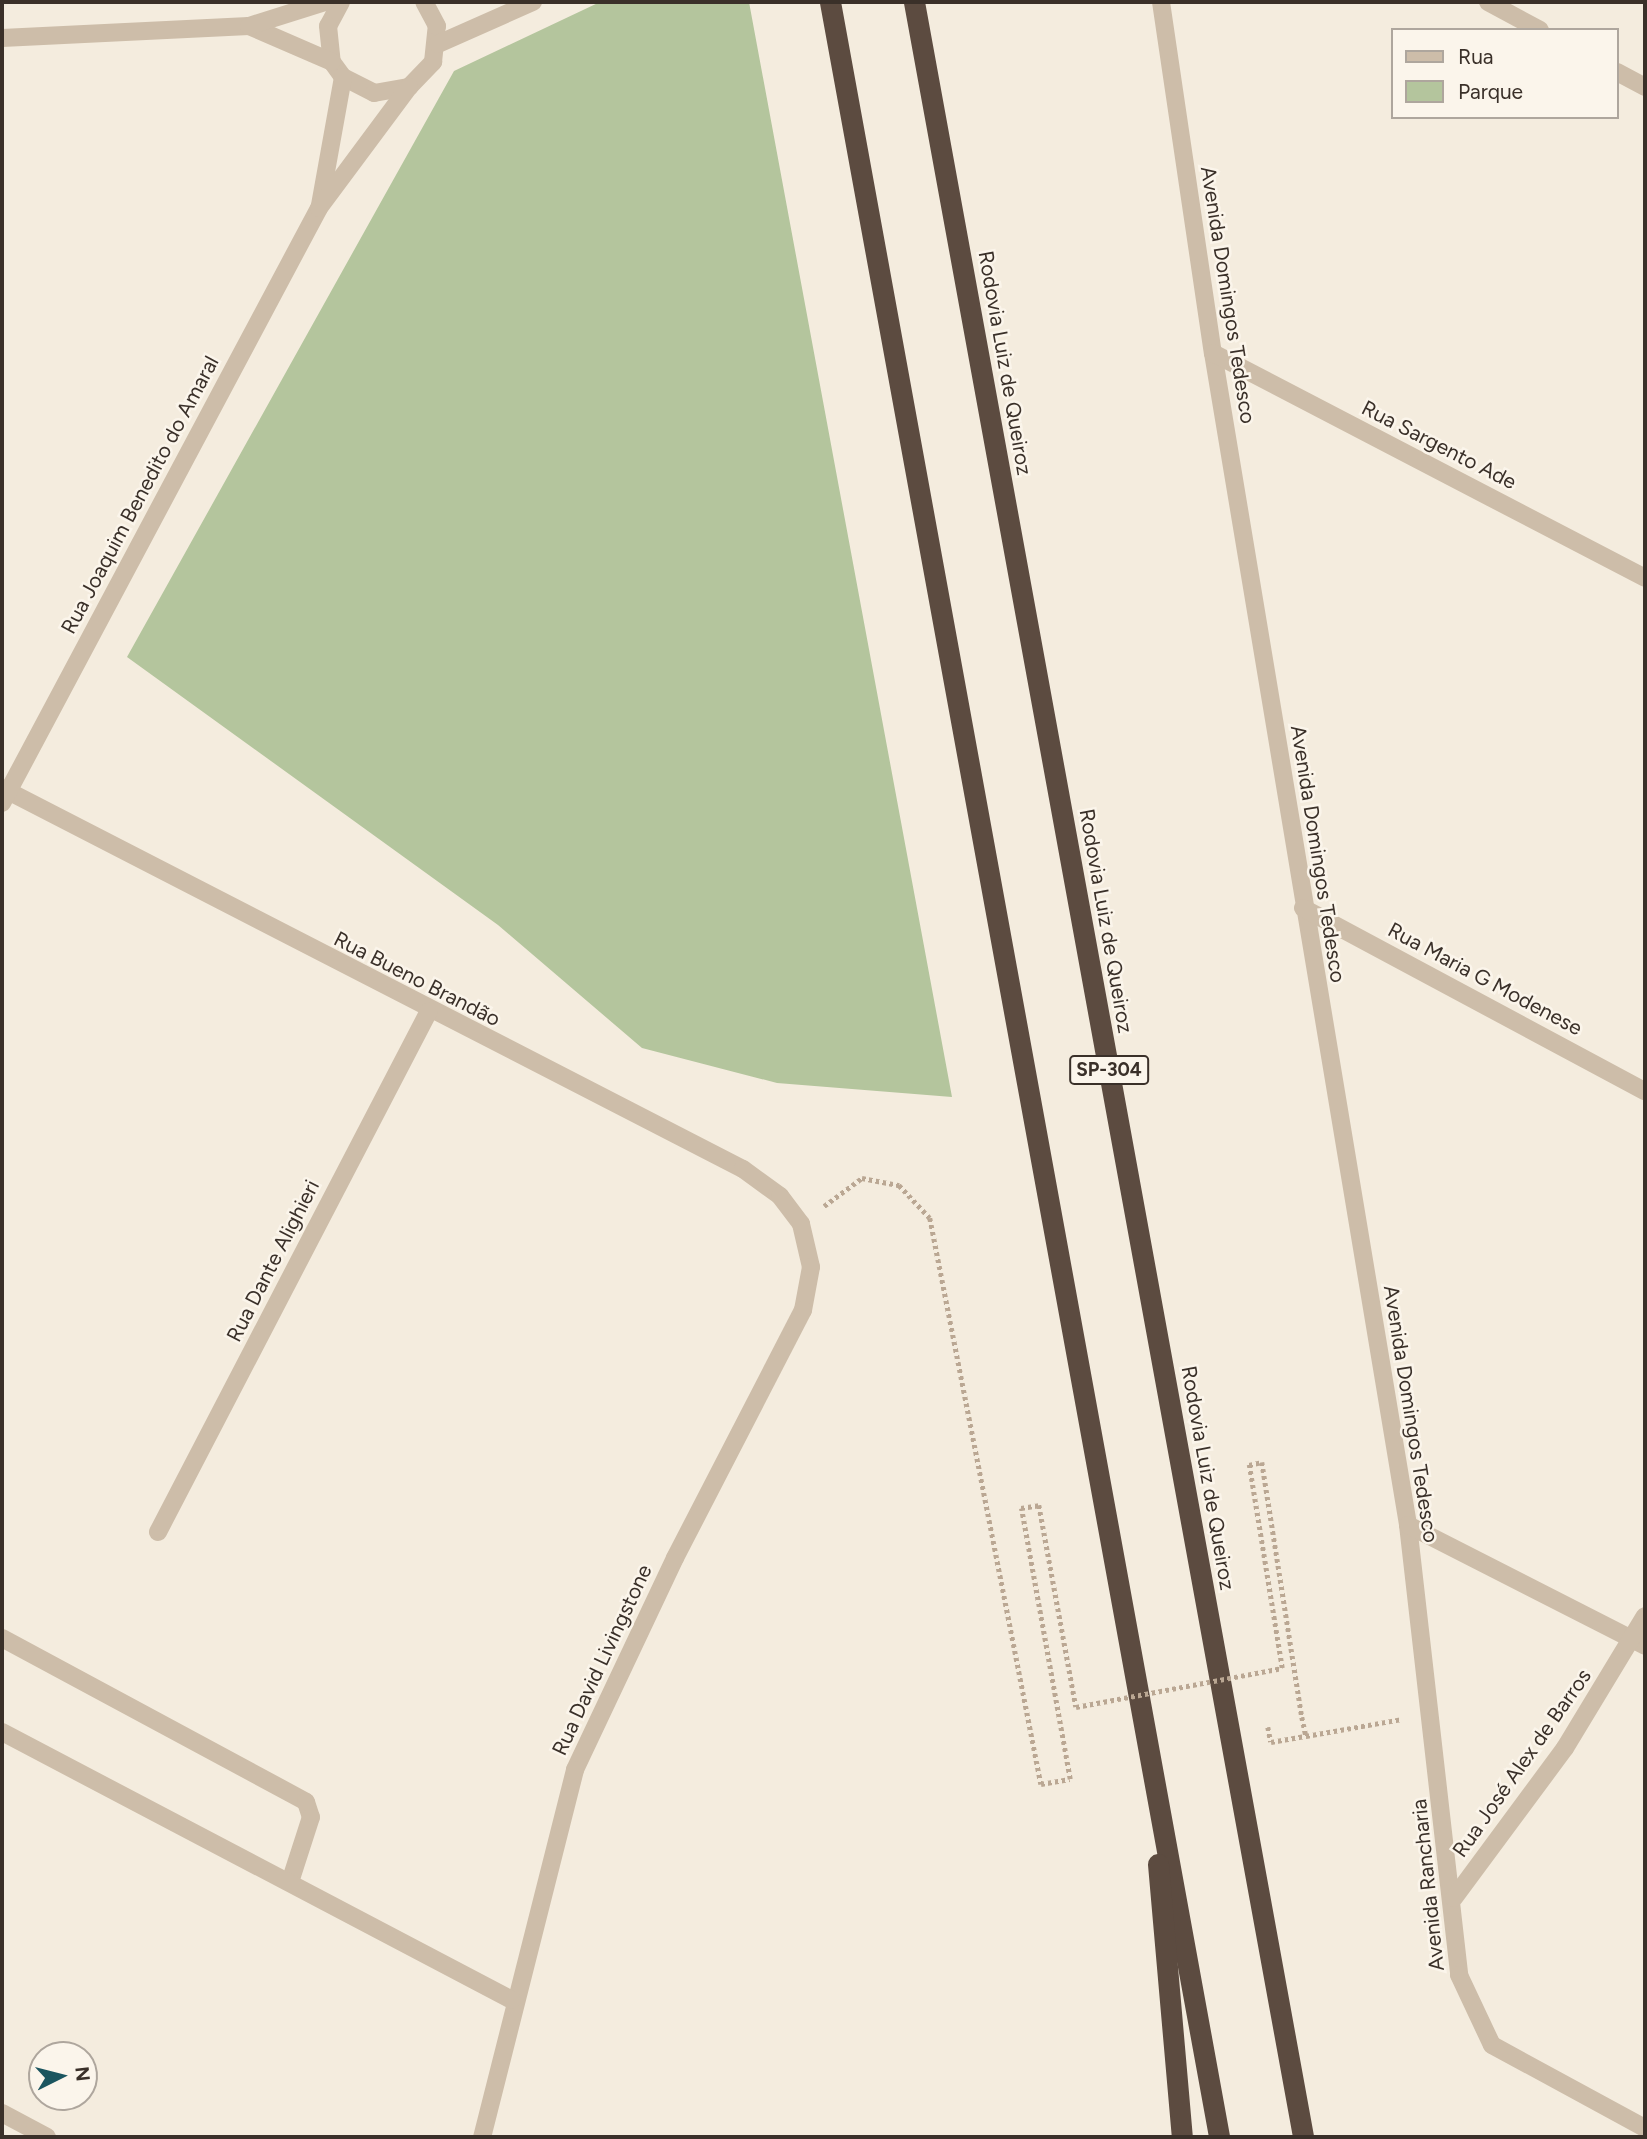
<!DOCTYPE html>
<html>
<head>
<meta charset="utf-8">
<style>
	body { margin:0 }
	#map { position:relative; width:1647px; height:2139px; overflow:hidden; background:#f4ecde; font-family:Figtree,sans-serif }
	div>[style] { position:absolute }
	.green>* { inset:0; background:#b4c59d }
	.path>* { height:4.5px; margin-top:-2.25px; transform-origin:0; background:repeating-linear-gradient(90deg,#baa793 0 3.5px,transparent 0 7px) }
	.minor>* { height:18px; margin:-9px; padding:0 9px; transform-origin:9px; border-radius:9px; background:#cdbda9 }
	.highway>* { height:21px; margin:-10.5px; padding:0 10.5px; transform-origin:10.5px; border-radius:10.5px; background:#5c4b40 }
	.path-bridge>* { height:4.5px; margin-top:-2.25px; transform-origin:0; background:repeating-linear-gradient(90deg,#baa793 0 3.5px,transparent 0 7px) }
	span { translate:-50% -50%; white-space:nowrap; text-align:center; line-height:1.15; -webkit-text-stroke:5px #fbf5eb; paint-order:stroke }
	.shield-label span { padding:2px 5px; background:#fbf5eb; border:2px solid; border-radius:5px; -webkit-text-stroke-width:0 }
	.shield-label { font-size:19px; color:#3a3029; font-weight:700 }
	.street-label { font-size:21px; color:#3a3029 }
	.frame { position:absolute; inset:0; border:4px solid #3a3029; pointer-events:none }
	.legend { position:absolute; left:1391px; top:28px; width:228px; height:91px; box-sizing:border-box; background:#fbf5eb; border:2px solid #aea69d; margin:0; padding:9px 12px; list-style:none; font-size:21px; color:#3a3029 }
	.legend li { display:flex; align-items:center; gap:14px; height:35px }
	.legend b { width:35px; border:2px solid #aea69d }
	.north { position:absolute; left:28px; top:2041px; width:70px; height:70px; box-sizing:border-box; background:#fbf5eb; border:2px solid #aea69d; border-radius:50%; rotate:84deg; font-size:19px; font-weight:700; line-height:28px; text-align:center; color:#3a3029 }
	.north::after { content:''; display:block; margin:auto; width:24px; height:32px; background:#1b555f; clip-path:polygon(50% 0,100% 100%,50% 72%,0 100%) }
</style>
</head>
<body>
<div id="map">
	<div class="green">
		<div style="clip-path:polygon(600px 2px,749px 2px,952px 1097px,777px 1083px,642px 1048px,498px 925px,127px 657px,454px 71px)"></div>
	</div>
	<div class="path">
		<div style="left:824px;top:1206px;width:47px;rotate:-36.4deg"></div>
		<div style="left:862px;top:1178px;width:38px;rotate:11deg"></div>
		<div style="left:899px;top:1185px;width:45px;rotate:46.8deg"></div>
		<div style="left:930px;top:1218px;width:577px;rotate:78.9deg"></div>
		<div style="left:1041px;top:1784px;width:29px;rotate:-10deg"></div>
		<div style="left:1302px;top:1717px;width:19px;rotate:78deg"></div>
		<div style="left:1306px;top:1736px;width:97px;rotate:-10deg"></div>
		<div style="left:1268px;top:1727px;width:15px;rotate:79deg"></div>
		<div style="left:1271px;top:1742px;width:36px;rotate:-10deg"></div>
	</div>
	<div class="minor">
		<div style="left:341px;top:2px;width:27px;rotate:118deg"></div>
		<div style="left:328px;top:26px;width:36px;rotate:84deg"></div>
		<div style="left:332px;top:62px;width:19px;rotate:54deg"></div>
		<div style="left:343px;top:77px;width:35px;rotate:27deg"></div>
		<div style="left:374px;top:93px;width:36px;rotate:-10deg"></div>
		<div style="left:409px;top:87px;width:35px;rotate:-46deg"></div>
		<div style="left:433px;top:62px;width:36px;rotate:-84deg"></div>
		<div style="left:437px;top:26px;width:27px;rotate:-118deg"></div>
		<div style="left:1161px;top:2px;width:355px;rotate:81.6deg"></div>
		<div style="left:1213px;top:353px;width:1188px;rotate:80.55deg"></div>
		<div style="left:1408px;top:1525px;width:453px;rotate:83.5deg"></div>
		<div style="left:1459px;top:1975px;width:77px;rotate:64.8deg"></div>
		<div style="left:1492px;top:2045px;width:174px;rotate:28.5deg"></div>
		<div style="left:1488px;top:2px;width:59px;rotate:28.3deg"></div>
		<div style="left:249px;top:26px;width:90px;rotate:23.4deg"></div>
		<div style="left:2px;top:38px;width:247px;rotate:-2.8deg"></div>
		<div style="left:249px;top:26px;width:80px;rotate:-17.5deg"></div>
		<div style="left:438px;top:44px;width:104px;rotate:-23.9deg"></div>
		<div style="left:1617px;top:72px;width:32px;rotate:28deg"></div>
		<div style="left:320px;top:205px;width:130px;rotate:-79.8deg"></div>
		<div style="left:1213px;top:353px;width:487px;rotate:27.5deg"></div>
		<div style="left:2px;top:788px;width:833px;rotate:27.21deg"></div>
		<div style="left:743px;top:1169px;width:46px;rotate:36.1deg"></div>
		<div style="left:780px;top:1196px;width:35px;rotate:53deg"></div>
		<div style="left:801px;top:1224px;width:44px;rotate:76.9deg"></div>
		<div style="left:811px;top:1267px;width:44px;rotate:100.5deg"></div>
		<div style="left:803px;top:1310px;width:279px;rotate:117.3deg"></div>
		<div style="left:675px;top:1558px;width:234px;rotate:115.3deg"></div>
		<div style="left:575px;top:1770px;width:379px;rotate:104.2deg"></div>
		<div style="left:2px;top:803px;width:674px;rotate:-61.95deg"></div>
		<div style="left:319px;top:208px;width:151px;rotate:-53.4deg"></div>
		<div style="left:1303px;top:908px;width:388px;rotate:28.2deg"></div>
		<div style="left:1408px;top:1525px;width:266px;rotate:27deg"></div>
		<div style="left:158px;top:1532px;width:587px;rotate:-62.52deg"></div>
		<div style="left:2px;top:1638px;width:345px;rotate:28.3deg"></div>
		<div style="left:306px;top:1802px;width:16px;rotate:72deg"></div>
		<div style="left:311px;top:1817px;width:68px;rotate:107.9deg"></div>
		<div style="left:2px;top:1732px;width:576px;rotate:27.72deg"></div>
		<div style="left:1454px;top:1898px;width:187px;rotate:-53.5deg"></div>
		<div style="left:1565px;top:1748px;width:154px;rotate:-58.8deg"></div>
		<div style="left:2px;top:2113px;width:51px;rotate:28.1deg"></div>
	</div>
	<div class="highway">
		<div style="left:830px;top:2px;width:2170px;rotate:79.67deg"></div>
		<div style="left:914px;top:2px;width:2170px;rotate:79.67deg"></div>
		<div style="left:1158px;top:1864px;width:274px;rotate:85deg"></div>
	</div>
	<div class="path-bridge">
		<div style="left:1070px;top:1779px;width:275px;rotate:-100.2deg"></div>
		<div style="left:1021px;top:1508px;width:18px;rotate:-9deg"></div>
		<div style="left:1039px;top:1505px;width:205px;rotate:79.6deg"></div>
		<div style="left:1076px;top:1707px;width:210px;rotate:-10.7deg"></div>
		<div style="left:1282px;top:1668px;width:206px;rotate:-99.2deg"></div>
		<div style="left:1249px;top:1465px;width:13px;rotate:-13deg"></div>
		<div style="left:1262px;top:1462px;width:258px;rotate:81.1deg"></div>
	</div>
	<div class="shield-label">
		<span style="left:1109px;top:1070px">SP-304</span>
	</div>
	<div class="street-label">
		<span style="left:1228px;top:295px;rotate:81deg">Avenida Domingos Tedesco</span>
		<span style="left:1005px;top:363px;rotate:80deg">Rodovia Luiz de Queiroz</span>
		<span style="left:1439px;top:445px;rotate:27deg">Rua Sargento Ade</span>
		<span style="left:140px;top:495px;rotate:-62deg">Rua Joaquim Benedito do Amaral</span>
		<span style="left:1318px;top:854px;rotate:81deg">Avenida Domingos Tedesco</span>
		<span style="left:1106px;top:921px;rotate:80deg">Rodovia Luiz de Queiroz</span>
		<span style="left:417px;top:979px;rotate:27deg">Rua Bueno Brandão</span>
		<span style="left:1485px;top:979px;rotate:28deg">Rua Maria G Modenese</span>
		<span style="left:273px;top:1261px;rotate:-63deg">Rua Dante Alighieri</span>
		<span style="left:1411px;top:1414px;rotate:81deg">Avenida Domingos Tedesco</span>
		<span style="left:1208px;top:1478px;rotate:80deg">Rodovia Luiz de Queiroz</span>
		<span style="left:602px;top:1660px;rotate:-65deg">Rua David Livingstone</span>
		<span style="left:1522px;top:1763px;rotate:-55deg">Rua José Alex de Barros</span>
		<span style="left:1428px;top:1885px;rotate:-96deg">Avenida Rancharia</span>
	</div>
	<div class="frame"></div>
	<ul class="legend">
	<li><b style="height:9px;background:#cdbda9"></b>Rua</li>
	<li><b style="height:19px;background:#b4c59d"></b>Parque</li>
	</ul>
	<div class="north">N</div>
</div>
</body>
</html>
